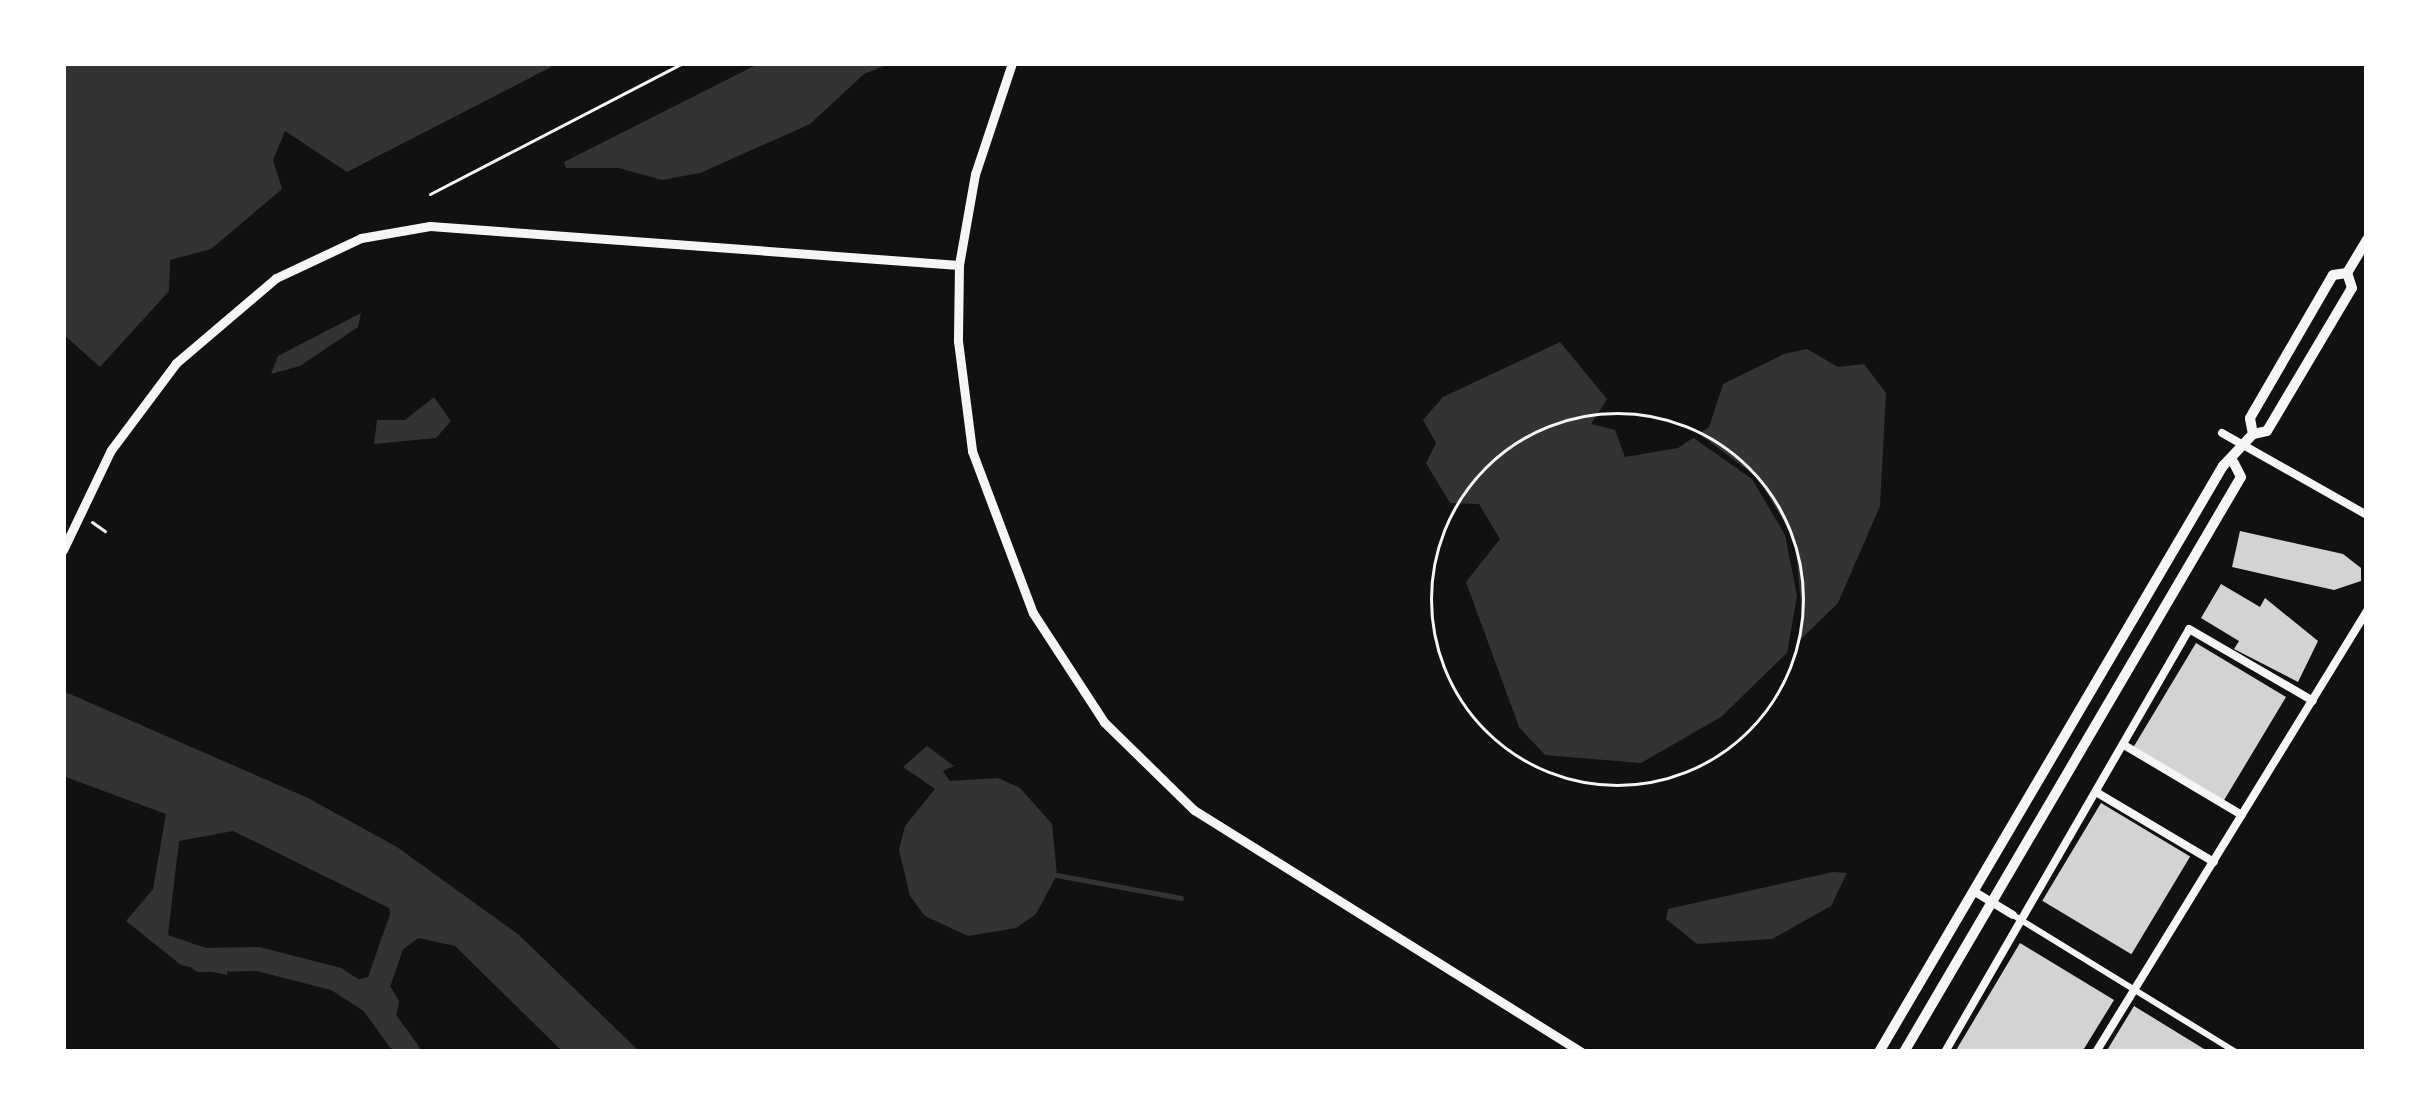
<!DOCTYPE html>
<html>
<head>
<meta charset="utf-8">
<style>
	body { margin:0 }
	#map { position:relative; width:2430px; height:1115px; overflow:hidden; background:#111; font-family:Mulish,sans-serif }
	div>[style] { position:absolute }
	.water>* { inset:0; background:#333 }
	.pier>* { inset:0; background:#111 }
	.stream>* { height:4.5px; margin:-2.25px; padding:0 2.25px; transform-origin:2.25px; border-radius:2.25px; background:#333 }
	.river>* { height:24px; margin:-12px; padding:0 12px; transform-origin:12px; border-radius:12px; background:#333 }
	.building>* { inset:0; background:#d3d3d3; transform-origin:0 0 }
	.path>* { height:3px; margin:-1.5px; padding:0 1.5px; transform-origin:1.5px; border-radius:1.5px; background:#f5f5f5 }
	.path>.ring { margin:-1.5px; padding:0; box-sizing:content-box; background:none; border:3px solid #f5f5f5; border-radius:50% }
	.pedestrian>* { height:6px; margin:-3px; padding:0 3px; transform-origin:3px; border-radius:3px; background:#f5f5f5 }
	.minor>* { height:8px; margin:-4px; padding:0 4px; transform-origin:4px; border-radius:4px; background:#f5f5f5 }
	.tertiary>* { height:9px; margin:-4.5px; padding:0 4.5px; transform-origin:4.5px; border-radius:4.5px; background:#f5f5f5 }
	.secondary>* { height:10px; margin:-5px; padding:0 5px; transform-origin:5px; border-radius:5px; background:#f5f5f5 }
	span { translate:-50% -50%; white-space:nowrap; text-align:center; line-height:1.15; -webkit-text-stroke:12px #fff; paint-order:stroke }
	.frame { position:absolute; inset:0; border:66px solid #fff; pointer-events:none }
</style>
</head>
<body>
<div id="map">
	<div class="water">
		<div style="clip-path:polygon(63px 63px,559px 63px,347px 172px,285px 131px,273px 160px,282px 189px,211px 249px,170px 260px,169px 291px,100px 367px,63px 334px)"></div>
		<div style="clip-path:polygon(760px 63px,892px 63px,864px 74px,810px 124px,700px 173px,662px 180px,619px 168px,566px 168px,564px 162px)"></div>
		<div style="clip-path:polygon(361px 313px,358px 327px,300px 366px,271px 374px,278px 356px)"></div>
		<div style="clip-path:polygon(1560px 342px,1607px 399px,1591px 424px,1615px 430px,1625px 457px,1678px 448px,1709px 427px,1723px 384px,1784px 354px,1807px 349px,1838px 367px,1864px 364px,1886px 393px,1880px 506px,1838px 603px,1721px 717px,1641px 763px,1545px 755px,1519px 727px,1466px 582px,1500px 539px,1479px 504px,1450px 503px,1426px 463px,1436px 443px,1423px 420px,1443px 397px)"></div>
		<div style="clip-path:polygon(434px 397px,451px 421px,436px 438px,374px 444px,377px 420px,405px 420px)"></div>
		<div style="clip-path:polygon(63px 691px,308px 798px,397px 847px,519px 935px,640px 1052px,563px 1052px,455px 946px,418px 938px,401px 951px,389px 908px,233px 831px,179px 841px,168px 935px,229px 956px,227px 975px,181px 965px,126px 921px,153px 889px,166px 814px,63px 776px)"></div>
		<div style="clip-path:polygon(927px 746px,954px 766px,943px 771px,950px 781px,998px 778px,1020px 788px,1052px 824px,1057px 875px,1036px 914px,1016px 928px,968px 936px,925px 916px,910px 896px,899px 850px,905px 826px,935px 789px,903px 767px)"></div>
		<div style="clip-path:polygon(1833px 872px,1847px 873px,1831px 906px,1772px 939px,1697px 944px,1666px 919px,1668px 909px)"></div>
		<div style="clip-path:polygon(367px 977px,386px 979px,399px 1001px,394px 1029px,334px 986px)"></div>
	</div>
	<div class="pier">
		<div style="clip-path:polygon(1694px 430px,1758px 478px,1795px 540px,1803px 625px,1796px 655px,1785px 665px,1797px 596px,1785px 535px,1752px 479px,1688px 434px)"></div>
	</div>
	<div class="stream">
		<div style="left:1057px;top:875px;width:126px;rotate:10.5deg"></div>
	</div>
	<div class="river">
		<div style="left:201px;top:960px;width:57px;rotate:-1deg"></div>
		<div style="left:258px;top:959px;width:81px;rotate:14.4deg"></div>
		<div style="left:336px;top:979px;width:43px;rotate:32.6deg"></div>
		<div style="left:372px;top:1002px;width:62px;rotate:54.2deg"></div>
		<div style="left:372px;top:1002px;width:100px;rotate:-70.7deg"></div>
	</div>
	<div class="building">
		<div style="clip-path:polygon(2240px 531px,2343px 554px,2361px 568px,2361px 581px,2334px 590px,2232px 567px)"></div>
		<div style="clip-path:polygon(2221px 584px,2260px 607px,2265px 598px,2318px 641px,2298px 682px,2234px 649px,2239px 641px,2201px 618px)"></div>
		<div style="left:2196px;top:643px;width:105px;height:121px;rotate:31deg"></div>
		<div style="left:2101px;top:803px;width:104px;height:114px;rotate:31deg"></div>
		<div style="clip-path:polygon(2020px 943px,2114px 1000px,2082px 1052px,1955px 1052px)"></div>
		<div style="clip-path:polygon(2134px 1006px,2209px 1052px,2106px 1052px)"></div>
	</div>
	<div class="path">
		<div style="left:430px;top:194px;width:285px;rotate:-27.4deg"></div>
		<div class="ring" style="left:1431px;top:413px;width:369px;height:369px"></div>
		<div style="left:92px;top:522px;width:16px;rotate:35deg"></div>
	</div>
	<div class="pedestrian">
		<div style="left:2013px;top:915px;width:262px;rotate:31.6deg"></div>
	</div>
	<div class="minor">
		<div style="left:2222px;top:433px;width:167px;rotate:29.5deg"></div>
		<div style="left:2124px;top:745px;width:137px;rotate:30.7deg"></div>
		<div style="left:2096px;top:792px;width:137px;rotate:30.7deg"></div>
		<div style="left:1975px;top:892px;width:44px;rotate:31.2deg"></div>
		<div style="left:1945px;top:1052px;width:488px;rotate:-60deg"></div>
		<div style="left:2189px;top:629px;width:143px;rotate:30.1deg"></div>
		<div style="left:2096px;top:1052px;width:518px;rotate:-58.43deg"></div>
	</div>
	<div class="tertiary">
		<div style="left:1012px;top:63px;width:117px;rotate:108.4deg"></div>
		<div style="left:975px;top:174px;width:92px;rotate:100deg"></div>
		<div style="left:959px;top:265px;width:76px;rotate:90.8deg"></div>
		<div style="left:958px;top:341px;width:111px;rotate:82.7deg"></div>
		<div style="left:972px;top:451px;width:173px;rotate:69.4deg"></div>
		<div style="left:1033px;top:613px;width:130px;rotate:56.9deg"></div>
		<div style="left:1104px;top:722px;width:126px;rotate:44.4deg"></div>
		<div style="left:1194px;top:810px;width:457px;rotate:32deg"></div>
		<div style="left:63px;top:550px;width:111px;rotate:-64.4deg"></div>
		<div style="left:111px;top:450px;width:109px;rotate:-53.2deg"></div>
		<div style="left:176px;top:363px;width:131px;rotate:-40.4deg"></div>
		<div style="left:276px;top:278px;width:94px;rotate:-25.2deg"></div>
		<div style="left:361px;top:238px;width:70px;rotate:-9.9deg"></div>
		<div style="left:430px;top:226px;width:530px;rotate:4.22deg"></div>
	</div>
	<div class="secondary">
		<div style="left:2253px;top:434px;width:16px;rotate:-101deg"></div>
		<div style="left:2250px;top:418px;width:165px;rotate:-59.9deg"></div>
		<div style="left:2333px;top:275px;width:14px;rotate:-8deg"></div>
		<div style="left:2347px;top:273px;width:39px;rotate:-59deg"></div>
		<div style="left:1879px;top:1052px;width:680px;rotate:-59.59deg"></div>
		<div style="left:2223px;top:466px;width:44px;rotate:-46.8deg"></div>
		<div style="left:2253px;top:434px;width:14px;rotate:-12deg"></div>
		<div style="left:2267px;top:431px;width:166px;rotate:-59.3deg"></div>
		<div style="left:2352px;top:288px;width:16px;rotate:-108deg"></div>
		<div style="left:1904px;top:1052px;width:666px;rotate:-59.63deg"></div>
		<div style="left:2241px;top:477px;width:16px;rotate:-117deg"></div>
	</div>
	<div class="frame"></div>
</div>
</body>
</html>
